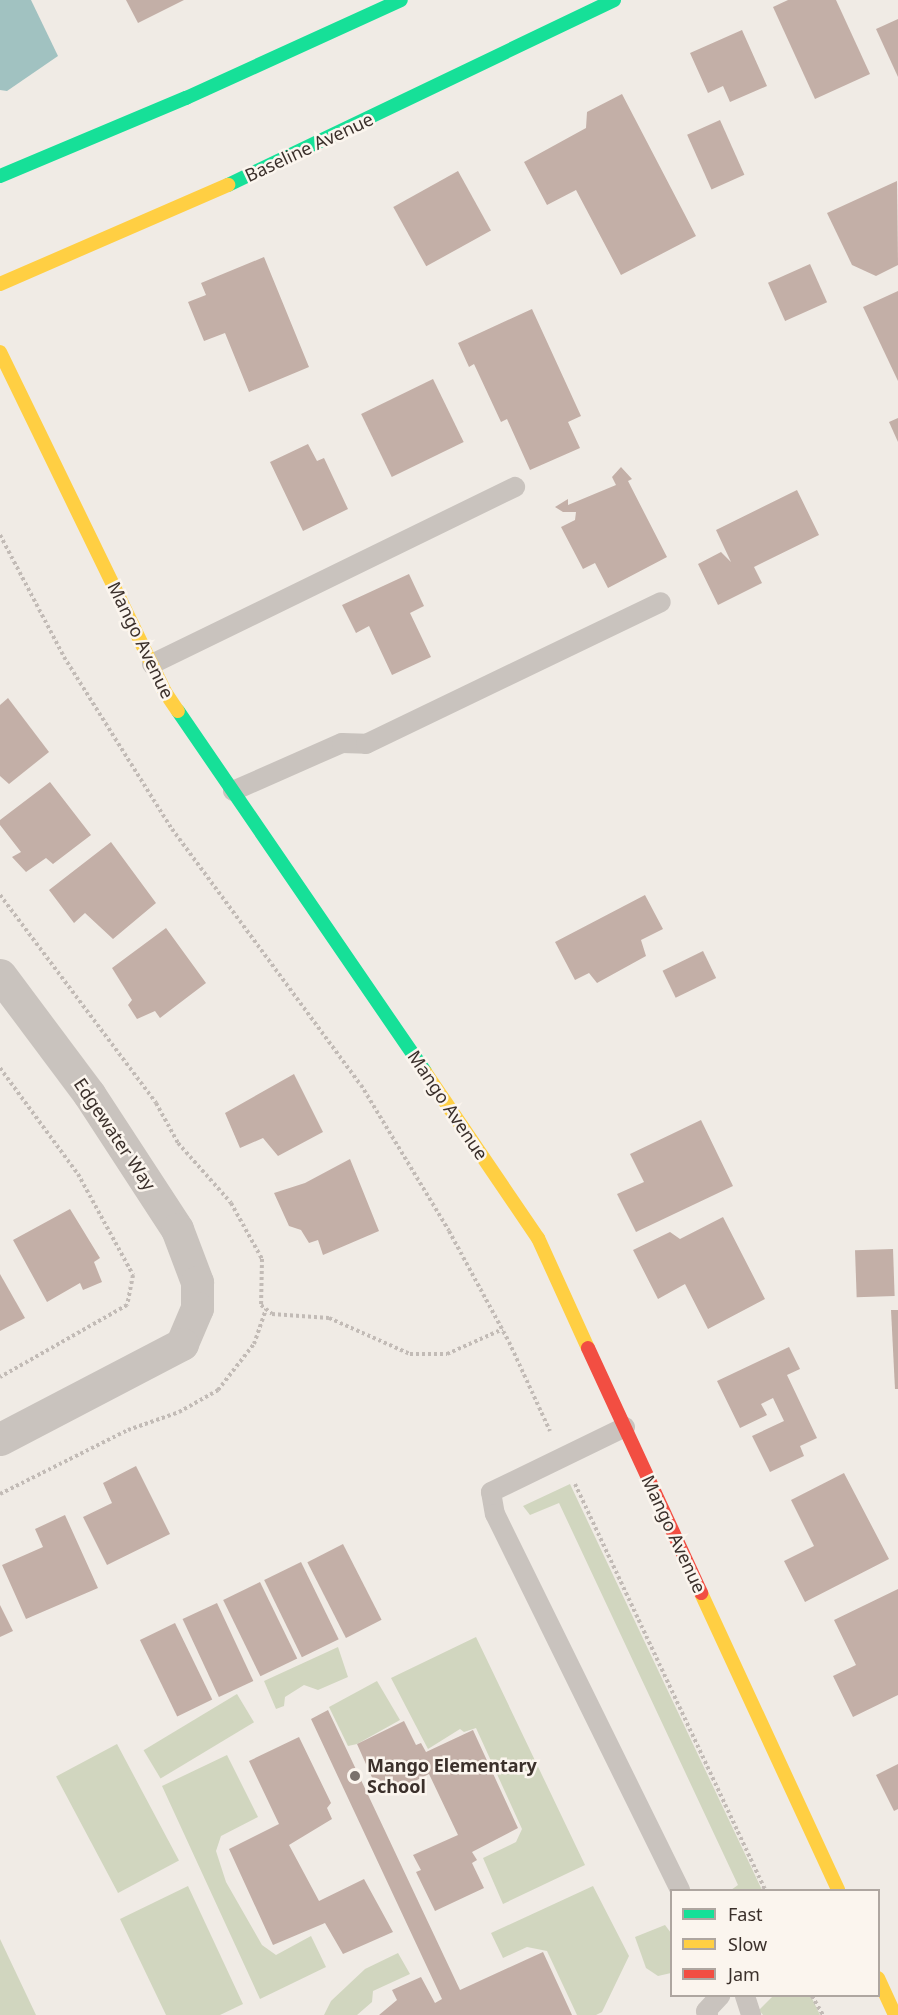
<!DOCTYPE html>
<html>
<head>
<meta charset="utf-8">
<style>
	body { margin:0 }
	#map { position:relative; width:898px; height:2015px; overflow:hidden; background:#f0ebe5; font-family:"Noto Sans",sans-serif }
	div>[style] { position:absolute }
	.green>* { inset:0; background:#d1d6bf; transform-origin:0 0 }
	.water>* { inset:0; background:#a1c2c1 }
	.building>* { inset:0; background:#c3afa7; transform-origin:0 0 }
	.path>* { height:4px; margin-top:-2px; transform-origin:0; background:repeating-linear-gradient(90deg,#c2bbb6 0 3px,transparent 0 6px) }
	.lane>* { height:20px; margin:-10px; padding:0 10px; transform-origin:10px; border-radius:10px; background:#c9c3be }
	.street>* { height:33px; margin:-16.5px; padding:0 16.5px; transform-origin:16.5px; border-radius:16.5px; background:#c9c3be }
	.fast>* { height:14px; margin:-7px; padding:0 7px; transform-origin:7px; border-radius:7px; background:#16e098 }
	.slow>* { height:14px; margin:-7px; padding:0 7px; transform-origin:7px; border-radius:7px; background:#ffcf43 }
	.jam>* { height:14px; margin:-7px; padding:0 7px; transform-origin:7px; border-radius:7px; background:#f24e42 }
	.dots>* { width:16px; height:16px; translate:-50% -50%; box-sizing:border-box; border:3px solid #fbf5ee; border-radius:50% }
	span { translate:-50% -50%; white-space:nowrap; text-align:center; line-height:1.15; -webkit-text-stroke:5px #fbf5ee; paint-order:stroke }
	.street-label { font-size:18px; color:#3b302b }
	.poi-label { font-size:18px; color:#3b302b; font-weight:700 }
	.left { translate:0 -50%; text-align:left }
	.legend { position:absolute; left:670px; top:1889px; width:210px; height:108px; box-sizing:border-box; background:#fbf5ee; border:2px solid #aea6a0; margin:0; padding:8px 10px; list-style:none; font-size:18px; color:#3b302b }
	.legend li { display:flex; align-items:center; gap:12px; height:30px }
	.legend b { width:30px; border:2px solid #aea6a0 }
</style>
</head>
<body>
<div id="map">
	<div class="green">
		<div style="clip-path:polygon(570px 1484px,762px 1890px,731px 1890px,738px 1885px,559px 1503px,530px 1515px,523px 1506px)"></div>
		<div style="clip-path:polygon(476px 1637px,585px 1865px,503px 1904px,483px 1858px,516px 1842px,522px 1829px,476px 1728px,464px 1732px,460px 1729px,428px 1749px,391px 1678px)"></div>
		<div style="clip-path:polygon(338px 1647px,348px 1677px,318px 1690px,304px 1685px,285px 1697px,284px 1706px,276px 1709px,264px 1681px)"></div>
		<div style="clip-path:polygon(377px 1681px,400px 1720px,357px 1744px,348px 1746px,329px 1707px)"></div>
		<div style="left:237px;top:1694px;width:33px;height:109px;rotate:59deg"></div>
		<div style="left:117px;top:1744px;width:132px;height:69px;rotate:62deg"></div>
		<div style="clip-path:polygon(227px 1755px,258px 1817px,221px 1836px,216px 1851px,226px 1882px,262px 1945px,276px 1955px,311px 1936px,326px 1967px,260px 1999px,162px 1786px)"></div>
		<div style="clip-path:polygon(188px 1886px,243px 2004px,220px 2015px,166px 2015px,120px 1919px)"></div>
		<div style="clip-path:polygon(593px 1886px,629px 1956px,602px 2012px,596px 2015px,577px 2015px,547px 1951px,527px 1947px,503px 1958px,491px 1933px)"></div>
		<div style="clip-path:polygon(665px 1925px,671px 1933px,671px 1973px,658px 1976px,646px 1968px,635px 1937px)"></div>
		<div style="clip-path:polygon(0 1939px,36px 2015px,0 2015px)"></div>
		<div style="clip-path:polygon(398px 1953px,410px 1974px,373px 1991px,372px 2002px,357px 2015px,324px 2015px,331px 2001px,365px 1969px)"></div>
		<div style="clip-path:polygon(773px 1996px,811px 1996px,820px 2015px,763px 2015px,759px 2010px)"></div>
	</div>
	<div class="water">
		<div style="clip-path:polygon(0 0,31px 0,58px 56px,7px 91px,0 90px)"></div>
	</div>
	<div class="building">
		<div style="clip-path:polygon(126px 0,184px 0,138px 23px)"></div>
		<div style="clip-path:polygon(788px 0,836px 0,870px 74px,815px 99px,773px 7px)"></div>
		<div style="clip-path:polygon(898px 19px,898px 77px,876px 29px)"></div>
		<div style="clip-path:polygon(742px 30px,767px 86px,730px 102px,723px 86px,708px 93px,690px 53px)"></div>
		<div style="clip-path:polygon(622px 94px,696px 236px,621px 275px,576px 190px,547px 205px,524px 162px,586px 128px,587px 112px)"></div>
		<div style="left:720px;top:120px;width:60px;height:36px;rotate:66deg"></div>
		<div style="left:458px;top:171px;width:68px;height:74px;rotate:61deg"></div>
		<div style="clip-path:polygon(897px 181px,898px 265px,876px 276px,852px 265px,827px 213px)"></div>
		<div style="clip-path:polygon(264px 257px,309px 367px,249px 392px,225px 333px,204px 341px,188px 302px,206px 295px,201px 283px)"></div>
		<div style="left:810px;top:264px;width:42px;height:46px;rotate:66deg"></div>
		<div style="clip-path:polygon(898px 291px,898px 381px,863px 307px)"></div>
		<div style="clip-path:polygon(532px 309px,581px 416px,568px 422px,580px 448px,530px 470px,507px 419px,501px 422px,474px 364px,469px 367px,458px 343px)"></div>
		<div style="left:433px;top:379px;width:70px;height:80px;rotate:64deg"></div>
		<div style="clip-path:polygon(898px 418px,898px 442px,889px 422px)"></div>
		<div style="clip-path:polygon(308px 444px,317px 461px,324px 458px,348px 509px,303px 531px,270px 462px)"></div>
		<div style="clip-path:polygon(621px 467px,632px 479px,628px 481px,667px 557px,608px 588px,595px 563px,583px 569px,561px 527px,575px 520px,576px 512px,563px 512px,555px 507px,568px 499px,568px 505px,616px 485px,612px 477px)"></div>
		<div style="clip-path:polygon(797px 490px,819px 535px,754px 567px,762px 583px,718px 605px,698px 564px,721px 552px,731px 562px,716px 530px)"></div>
		<div style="clip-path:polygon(409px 574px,424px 606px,410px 613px,431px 657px,392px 675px,369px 626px,356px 633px,342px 605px)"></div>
		<div style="clip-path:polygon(8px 698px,49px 752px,9px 784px,0 776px,0 705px)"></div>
		<div style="clip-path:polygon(50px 782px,91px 835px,53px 864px,46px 858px,26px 872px,12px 857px,21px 852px,0 825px,0 820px)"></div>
		<div style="clip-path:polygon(111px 842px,156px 903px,113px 939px,85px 913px,74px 923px,49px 890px)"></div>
		<div style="clip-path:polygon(645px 895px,663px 929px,641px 940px,646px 956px,597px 983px,589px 973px,575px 980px,555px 942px)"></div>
		<div style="clip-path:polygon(166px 928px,206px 983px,160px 1018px,155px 1011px,137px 1019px,128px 1005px,132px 1000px,112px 968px)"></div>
		<div style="left:703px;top:951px;width:30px;height:45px;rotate:64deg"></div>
		<div style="clip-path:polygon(294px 1074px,323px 1132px,278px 1156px,263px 1138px,240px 1148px,225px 1113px)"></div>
		<div style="clip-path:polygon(701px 1120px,733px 1186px,636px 1232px,617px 1194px,644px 1182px,630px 1154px)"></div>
		<div style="clip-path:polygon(350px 1159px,379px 1231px,323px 1255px,318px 1240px,309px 1243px,301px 1230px,289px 1226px,274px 1193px,305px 1183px)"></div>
		<div style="clip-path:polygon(70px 1209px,100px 1258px,94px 1262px,102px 1282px,83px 1290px,80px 1283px,47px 1302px,13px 1240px)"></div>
		<div style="clip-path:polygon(723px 1217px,765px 1299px,708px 1329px,685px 1284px,658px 1299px,633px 1250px,670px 1232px,680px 1239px)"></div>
		<div style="left:893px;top:1249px;width:47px;height:38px;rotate:88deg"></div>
		<div style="clip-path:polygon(0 1274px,25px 1318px,0 1331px)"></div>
		<div style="clip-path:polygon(891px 1310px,898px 1310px,898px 1389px,895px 1389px)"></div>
		<div style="clip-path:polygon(789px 1347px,800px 1369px,787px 1375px,817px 1438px,800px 1446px,804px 1456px,770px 1472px,752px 1436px,784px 1421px,773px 1398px,761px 1404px,767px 1415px,740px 1428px,717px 1381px)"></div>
		<div style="clip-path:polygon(136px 1466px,170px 1534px,107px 1565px,83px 1517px,112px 1503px,103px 1483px)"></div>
		<div style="clip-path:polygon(844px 1473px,889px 1559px,805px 1602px,784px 1561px,814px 1546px,791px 1500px)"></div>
		<div style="clip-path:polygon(65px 1515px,98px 1588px,26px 1619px,2px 1565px,43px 1547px,35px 1529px)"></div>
		<div style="left:343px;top:1544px;width:85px;height:40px;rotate:63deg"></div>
		<div style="left:301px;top:1562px;width:86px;height:41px;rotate:64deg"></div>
		<div style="left:260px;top:1582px;width:85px;height:41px;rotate:64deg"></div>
		<div style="clip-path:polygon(898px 1589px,898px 1695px,853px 1717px,833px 1676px,856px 1665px,834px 1620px)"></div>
		<div style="left:217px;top:1603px;width:86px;height:38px;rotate:65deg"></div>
		<div style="clip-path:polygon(0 1605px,13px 1631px,0 1637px)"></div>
		<div style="left:175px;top:1623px;width:85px;height:39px;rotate:64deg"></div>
		<div style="clip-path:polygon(328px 1710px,460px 1990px,543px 1952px,572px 2015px,379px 2015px,397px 2000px,392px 1990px,421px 1977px,435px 2003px,442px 1999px,311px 1719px)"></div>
		<div style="clip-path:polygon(404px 1721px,416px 1745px,421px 1743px,426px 1752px,473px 1730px,518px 1828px,472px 1852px,477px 1860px,472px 1863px,484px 1888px,435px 1911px,416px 1872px,421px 1870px,413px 1855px,458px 1835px,429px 1774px,387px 1795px,380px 1780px,374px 1782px,357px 1744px)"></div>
		<div style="clip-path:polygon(299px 1737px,331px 1803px,327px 1808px,332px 1819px,289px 1845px,319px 1901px,364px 1879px,393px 1932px,343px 1954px,325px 1923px,273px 1945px,229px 1849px,279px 1824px,249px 1761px)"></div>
		<div style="clip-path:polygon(898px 1764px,898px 1809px,894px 1811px,876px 1775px)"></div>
	</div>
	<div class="path">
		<div style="left:0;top:535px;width:138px;rotate:62.3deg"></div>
		<div style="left:64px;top:657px;width:203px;rotate:57.9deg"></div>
		<div style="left:172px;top:829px;width:318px;rotate:53.6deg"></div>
		<div style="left:361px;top:1085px;width:170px;rotate:58.9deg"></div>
		<div style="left:449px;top:1231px;width:126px;rotate:61.6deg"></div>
		<div style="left:509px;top:1342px;width:98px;rotate:65.3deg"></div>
		<div style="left:0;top:895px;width:260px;rotate:53.1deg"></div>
		<div style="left:156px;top:1103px;width:46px;rotate:61.2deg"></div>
		<div style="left:178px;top:1143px;width:80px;rotate:48.5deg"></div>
		<div style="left:231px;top:1203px;width:64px;rotate:61deg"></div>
		<div style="left:262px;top:1259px;width:46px;rotate:91.2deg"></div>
		<div style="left:261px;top:1305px;width:14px;rotate:39deg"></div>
		<div style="left:272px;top:1314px;width:57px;rotate:4deg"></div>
		<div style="left:329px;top:1318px;width:89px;rotate:24deg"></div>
		<div style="left:410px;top:1354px;width:37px"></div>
		<div style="left:447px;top:1354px;width:61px;rotate:-24.1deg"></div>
		<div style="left:0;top:1068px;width:132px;rotate:53.7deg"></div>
		<div style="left:78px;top:1174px;width:115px;rotate:61.4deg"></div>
		<div style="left:133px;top:1275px;width:31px;rotate:101deg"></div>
		<div style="left:127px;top:1305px;width:146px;rotate:150.4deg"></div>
		<div style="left:575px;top:1484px;width:448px;rotate:64.9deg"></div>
		<div style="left:0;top:1494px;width:143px;rotate:-26.6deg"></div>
		<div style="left:128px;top:1430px;width:54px;rotate:-19.4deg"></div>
		<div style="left:179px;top:1412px;width:45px;rotate:-29.4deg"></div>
		<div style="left:218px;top:1390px;width:58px;rotate:-52deg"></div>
		<div style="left:254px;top:1344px;width:37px;rotate:-71deg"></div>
		<div style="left:812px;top:1996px;width:22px;rotate:60deg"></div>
	</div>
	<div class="lane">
		<div style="left:152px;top:664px;width:404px;rotate:-26deg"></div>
		<div style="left:233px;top:791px;width:119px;rotate:-23.8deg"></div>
		<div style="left:342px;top:743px;width:24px;rotate:2deg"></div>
		<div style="left:366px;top:744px;width:327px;rotate:-25.7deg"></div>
		<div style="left:625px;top:1427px;width:149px;rotate:154.1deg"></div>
		<div style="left:491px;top:1492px;width:22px;rotate:80deg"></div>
		<div style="left:495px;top:1514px;width:419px;rotate:63.8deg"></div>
		<div style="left:745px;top:1996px;width:20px;rotate:72deg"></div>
		<div style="left:708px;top:2015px;width:4px;rotate:-117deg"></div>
		<div style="left:706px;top:2011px;width:21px;rotate:-47deg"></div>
	</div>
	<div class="street">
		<div style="left:0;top:975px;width:149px;rotate:53.2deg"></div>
		<div style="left:89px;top:1094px;width:161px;rotate:56.9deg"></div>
		<div style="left:177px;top:1229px;width:57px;rotate:69.3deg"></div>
		<div style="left:197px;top:1282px;width:26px;rotate:90deg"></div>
		<div style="left:197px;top:1308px;width:39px;rotate:113deg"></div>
		<div style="left:182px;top:1344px;width:205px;rotate:152.4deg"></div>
	</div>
	<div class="fast">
		<div style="left:0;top:176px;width:202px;rotate:-22.8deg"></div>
		<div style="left:186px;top:98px;width:236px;rotate:-24.5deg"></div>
		<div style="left:228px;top:185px;width:428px;rotate:-25.6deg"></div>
		<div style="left:178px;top:711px;width:437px;rotate:55.6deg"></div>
	</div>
	<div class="slow">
		<div style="left:0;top:284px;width:249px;rotate:-23.5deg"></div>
		<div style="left:0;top:352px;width:378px;rotate:64.1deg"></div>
		<div style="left:165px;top:692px;width:23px;rotate:56deg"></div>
		<div style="left:425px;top:1072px;width:201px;rotate:55.8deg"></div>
		<div style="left:538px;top:1238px;width:121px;rotate:65.6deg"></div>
		<div style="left:701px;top:1593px;width:327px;rotate:65.2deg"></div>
		<div style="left:878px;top:1978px;width:41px;rotate:65.3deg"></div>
	</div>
	<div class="jam">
		<div style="left:588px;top:1348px;width:270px;rotate:65.2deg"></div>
	</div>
	<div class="dots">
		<div style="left:355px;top:1776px;background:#7a716c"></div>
	</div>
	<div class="street-label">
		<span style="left:309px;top:147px;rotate:-25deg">Baseline Avenue</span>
		<span style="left:141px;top:640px;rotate:64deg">Mango Avenue</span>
		<span style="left:448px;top:1105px;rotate:56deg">Mango Avenue</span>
		<span style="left:115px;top:1134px;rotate:56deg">Edgewater Way</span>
		<span style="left:674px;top:1534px;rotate:65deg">Mango Avenue</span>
	</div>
	<div class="poi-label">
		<span class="left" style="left:367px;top:1776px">Mango Elementary<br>School</span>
	</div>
	<ul class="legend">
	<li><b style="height:8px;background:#16e098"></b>Fast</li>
	<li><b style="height:8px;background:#ffcf43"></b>Slow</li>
	<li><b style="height:8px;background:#f24e42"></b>Jam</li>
	</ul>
</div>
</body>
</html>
